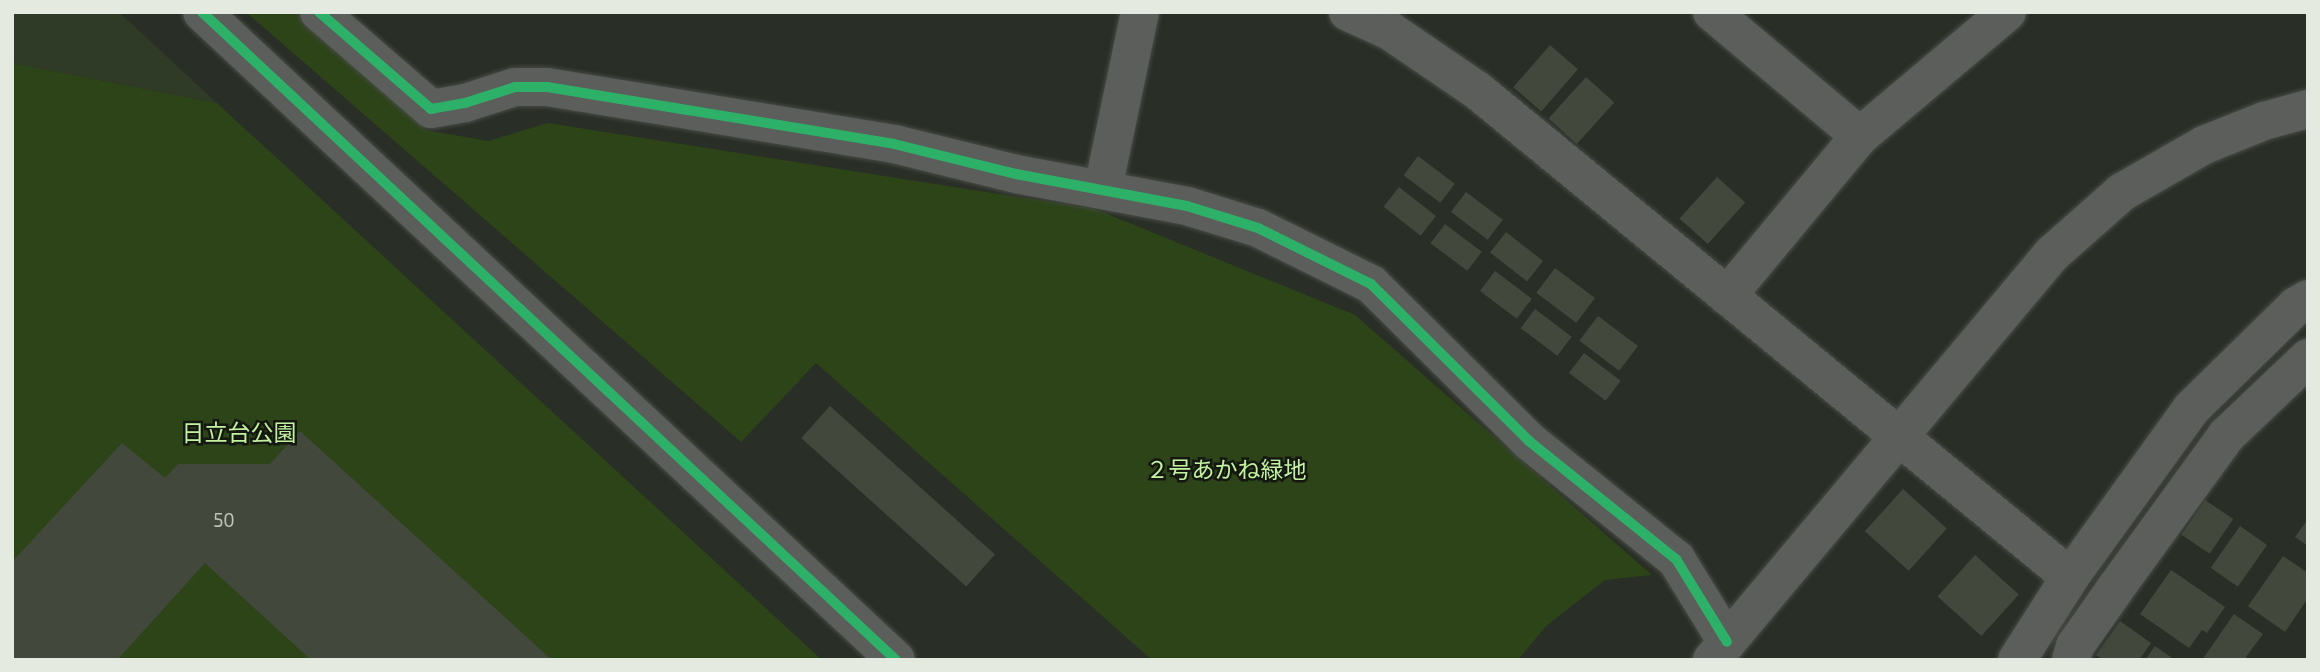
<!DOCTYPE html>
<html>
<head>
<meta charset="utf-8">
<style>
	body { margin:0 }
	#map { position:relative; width:2320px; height:672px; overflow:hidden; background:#292e26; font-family:"Exo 2","Noto Sans JP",sans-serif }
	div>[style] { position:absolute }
	.built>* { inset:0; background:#2f3a27 }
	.green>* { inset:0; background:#2d4419 }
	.building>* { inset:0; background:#42493c; transform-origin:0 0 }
	.roads { filter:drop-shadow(0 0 2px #474b45) drop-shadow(0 0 2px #474b45) }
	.minor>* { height:38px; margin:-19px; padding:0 19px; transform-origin:19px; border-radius:19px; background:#5b5e5a }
	.cycleway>* { height:10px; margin:-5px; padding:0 5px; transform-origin:5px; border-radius:5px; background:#2db169 }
	span { translate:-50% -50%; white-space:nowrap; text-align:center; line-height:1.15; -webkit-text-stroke:5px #141811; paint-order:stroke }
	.number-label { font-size:19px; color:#bcc2b7 }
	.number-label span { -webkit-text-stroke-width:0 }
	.park-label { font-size:23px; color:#c2f1a0 }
	.frame { position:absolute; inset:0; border:14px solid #e4eae0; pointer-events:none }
</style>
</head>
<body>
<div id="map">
	<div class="built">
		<div style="clip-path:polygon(12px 12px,119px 12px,217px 103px,12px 63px)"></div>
	</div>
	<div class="green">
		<div style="clip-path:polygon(246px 12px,298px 12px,426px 130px,488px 141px,548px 123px,1095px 209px,1355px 315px,1652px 575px,1605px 580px,1546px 626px,1518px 660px,1152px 660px,816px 363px,741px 442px)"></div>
		<div style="clip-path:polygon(12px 63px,217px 103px,822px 660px,12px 660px)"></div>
	</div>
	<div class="building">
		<div style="left:1550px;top:45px;width:37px;height:56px;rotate:41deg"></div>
		<div style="left:1586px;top:77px;width:38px;height:56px;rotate:42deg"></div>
		<div style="left:1418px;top:156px;width:46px;height:24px;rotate:37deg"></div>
		<div style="left:1717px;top:177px;width:38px;height:56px;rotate:42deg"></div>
		<div style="left:1399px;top:187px;width:47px;height:25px;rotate:38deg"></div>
		<div style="left:1466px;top:192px;width:46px;height:25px;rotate:37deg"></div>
		<div style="left:1445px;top:224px;width:46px;height:24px;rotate:37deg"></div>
		<div style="left:1506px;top:232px;width:47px;height:26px;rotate:38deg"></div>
		<div style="left:1555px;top:268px;width:50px;height:31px;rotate:37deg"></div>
		<div style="left:1495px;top:271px;width:46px;height:25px;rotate:37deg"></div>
		<div style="left:1535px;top:309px;width:46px;height:24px;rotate:37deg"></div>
		<div style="left:1598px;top:316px;width:50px;height:31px;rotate:37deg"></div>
		<div style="left:1584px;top:353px;width:46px;height:25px;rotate:37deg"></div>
		<div style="left:830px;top:406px;width:222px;height:43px;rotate:42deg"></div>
		<div style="clip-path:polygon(300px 431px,552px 660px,311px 660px,205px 563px,117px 660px,12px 660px,12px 562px,122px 443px,165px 478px,178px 464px,270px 464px)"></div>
		<div style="left:1903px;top:489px;width:59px;height:57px;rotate:42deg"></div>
		<div style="left:2205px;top:500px;width:34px;height:42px;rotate:34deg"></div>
		<div style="clip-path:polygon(2308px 519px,2308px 546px,2295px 537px)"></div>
		<div style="left:2240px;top:526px;width:33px;height:51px;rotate:35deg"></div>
		<div style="left:1975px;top:555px;width:59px;height:56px;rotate:42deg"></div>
		<div style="clip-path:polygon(2283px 556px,2308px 573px,2308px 598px,2285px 632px,2248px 606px)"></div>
		<div style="clip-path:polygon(2171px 570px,2225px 607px,2207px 633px,2202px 630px,2189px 648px,2140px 614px)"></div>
		<div style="clip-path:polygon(2234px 614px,2263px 634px,2246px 657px,2250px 660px,2202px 660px)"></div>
		<div style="clip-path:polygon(2120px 621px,2151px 643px,2139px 660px,2103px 660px,2096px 655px)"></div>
		<div style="clip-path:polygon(2155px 646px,2175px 660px,2145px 660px)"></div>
	</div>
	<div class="roads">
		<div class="minor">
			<div style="left:202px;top:12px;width:949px;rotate:43.04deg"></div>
			<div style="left:319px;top:12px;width:148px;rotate:40.9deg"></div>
			<div style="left:431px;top:109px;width:35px;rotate:-10deg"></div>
			<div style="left:465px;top:103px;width:52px;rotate:-17.7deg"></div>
			<div style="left:515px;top:87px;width:32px"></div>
			<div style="left:547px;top:87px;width:352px;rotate:9.3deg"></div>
			<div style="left:894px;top:144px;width:126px;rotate:13.8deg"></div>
			<div style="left:1016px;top:174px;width:174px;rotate:10.6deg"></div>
			<div style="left:1187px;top:206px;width:74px;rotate:17.2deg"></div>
			<div style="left:1258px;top:228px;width:126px;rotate:26.4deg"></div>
			<div style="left:1371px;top:284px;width:223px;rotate:44.8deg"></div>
			<div style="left:1529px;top:441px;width:189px;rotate:38.8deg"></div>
			<div style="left:1676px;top:559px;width:97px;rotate:58.4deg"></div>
			<div style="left:1348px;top:12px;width:46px;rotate:24.3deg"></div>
			<div style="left:1390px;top:31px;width:107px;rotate:34.3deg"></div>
			<div style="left:1478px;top:91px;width:766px;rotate:39.38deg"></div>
			<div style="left:1712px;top:12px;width:193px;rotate:40deg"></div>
			<div style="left:1103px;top:189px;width:181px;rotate:-78.2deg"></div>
			<div style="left:1727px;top:296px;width:208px;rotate:-50.3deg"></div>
			<div style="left:1860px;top:136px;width:192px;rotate:-40.1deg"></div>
			<div style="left:1712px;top:660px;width:530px;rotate:-50.06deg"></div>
			<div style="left:2052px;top:254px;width:94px;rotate:-41.5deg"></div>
			<div style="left:2122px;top:192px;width:95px;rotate:-29.8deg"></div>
			<div style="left:2204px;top:145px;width:65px;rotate:-21.8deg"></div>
			<div style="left:2264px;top:121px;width:46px;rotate:-15.3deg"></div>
			<div style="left:2017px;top:660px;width:98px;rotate:-57.4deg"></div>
			<div style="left:2070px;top:577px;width:207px;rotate:-54.2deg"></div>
			<div style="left:2191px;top:409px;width:147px;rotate:-44.4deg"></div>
			<div style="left:2296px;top:306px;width:14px;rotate:-30deg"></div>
			<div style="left:2071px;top:660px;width:15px;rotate:-74deg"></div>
			<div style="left:2075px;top:646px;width:70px;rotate:-54.9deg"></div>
			<div style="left:2115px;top:589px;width:190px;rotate:-54deg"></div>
			<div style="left:2227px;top:435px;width:112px;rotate:-43.5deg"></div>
		</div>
	</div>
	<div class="cycleway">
		<div style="left:202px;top:12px;width:949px;rotate:43.04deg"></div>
		<div style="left:319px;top:12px;width:148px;rotate:40.9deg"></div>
		<div style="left:431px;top:109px;width:35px;rotate:-10deg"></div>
		<div style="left:465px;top:103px;width:52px;rotate:-17.7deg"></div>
		<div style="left:515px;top:87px;width:32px"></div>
		<div style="left:547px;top:87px;width:352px;rotate:9.3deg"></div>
		<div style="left:894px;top:144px;width:126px;rotate:13.8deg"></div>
		<div style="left:1016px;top:174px;width:174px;rotate:10.6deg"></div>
		<div style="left:1187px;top:206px;width:74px;rotate:17.2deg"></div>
		<div style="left:1258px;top:228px;width:126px;rotate:26.4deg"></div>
		<div style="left:1371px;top:284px;width:223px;rotate:44.8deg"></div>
		<div style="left:1529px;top:441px;width:189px;rotate:38.8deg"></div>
		<div style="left:1676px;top:559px;width:97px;rotate:58.4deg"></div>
	</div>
	<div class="number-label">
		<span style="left:224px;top:520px">50</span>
	</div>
	<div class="park-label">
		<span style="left:239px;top:432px">日立台公園</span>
		<span style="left:1226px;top:469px">２号あかね緑地</span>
	</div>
	<div class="frame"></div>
</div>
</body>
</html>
